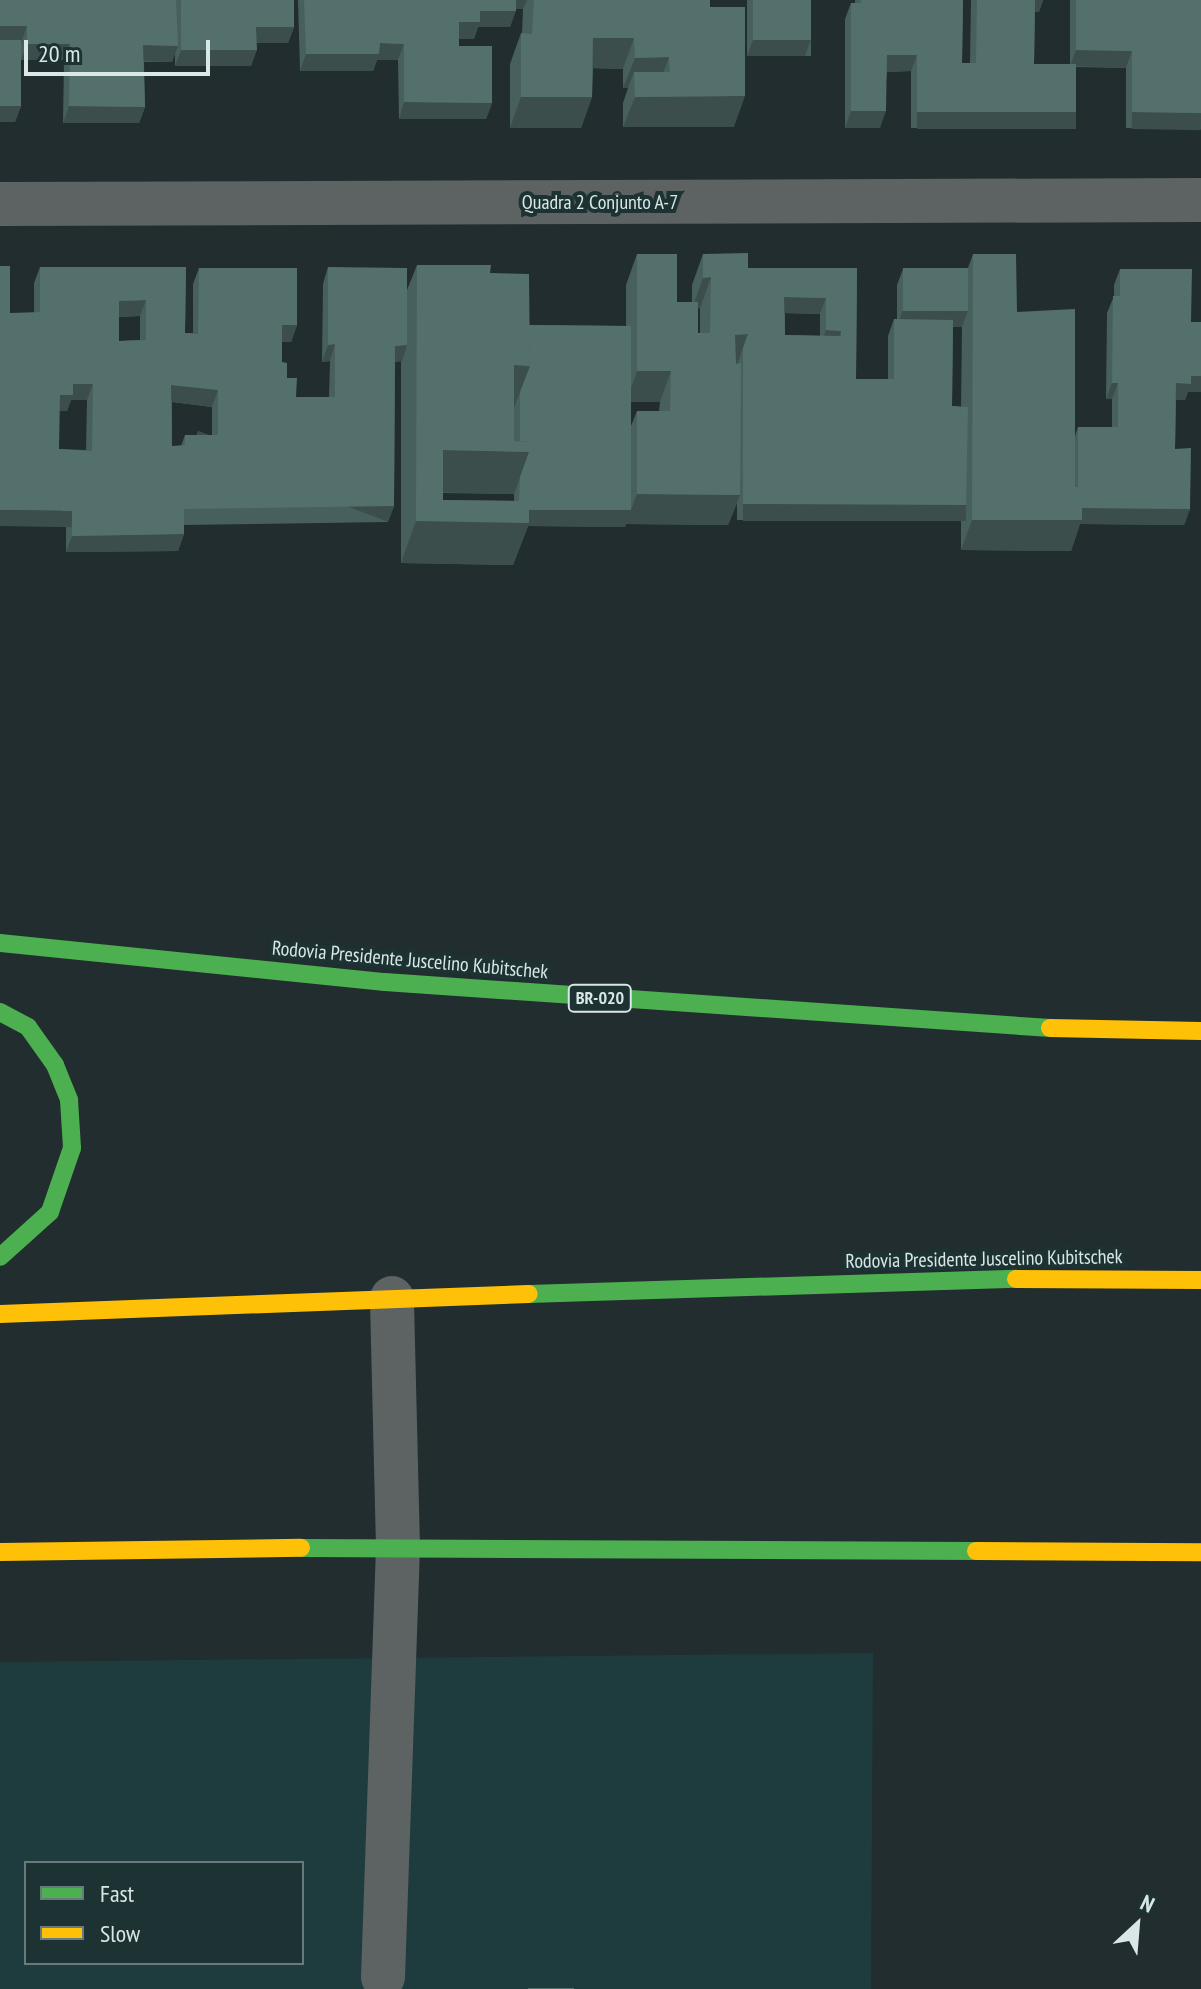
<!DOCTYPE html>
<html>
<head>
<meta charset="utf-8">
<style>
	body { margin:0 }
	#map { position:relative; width:1201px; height:1989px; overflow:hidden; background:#212d2e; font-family:"PT Sans Narrow",sans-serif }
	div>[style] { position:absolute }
	.built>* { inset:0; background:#1e3c3d }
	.street>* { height:44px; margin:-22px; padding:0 22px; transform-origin:22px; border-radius:22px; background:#5d6263 }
	.fast>* { height:18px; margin:-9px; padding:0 9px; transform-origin:9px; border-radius:9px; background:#4caf50 }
	.slow>* { height:18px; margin:-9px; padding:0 9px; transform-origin:9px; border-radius:9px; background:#ffc107 }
	.wall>* { inset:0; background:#48605d; transform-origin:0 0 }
	.shaded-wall>* { inset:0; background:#3b4e4c; transform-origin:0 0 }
	.building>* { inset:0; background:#54706c; transform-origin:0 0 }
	span { translate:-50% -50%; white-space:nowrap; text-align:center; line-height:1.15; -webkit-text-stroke:8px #1c3233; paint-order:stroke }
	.shield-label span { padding:2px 6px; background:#1c3233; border:2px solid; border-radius:6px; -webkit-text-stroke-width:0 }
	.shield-label { font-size:18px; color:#dae7e7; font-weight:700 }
	.street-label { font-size:20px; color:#dae7e7 }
	.legend { position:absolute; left:24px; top:1861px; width:280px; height:104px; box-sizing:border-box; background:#1c3233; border:2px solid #687a7b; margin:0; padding:10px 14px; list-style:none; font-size:24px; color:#dae7e7 }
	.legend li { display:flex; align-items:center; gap:16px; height:40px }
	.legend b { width:40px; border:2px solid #687a7b }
	.north { position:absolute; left:1097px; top:1885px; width:80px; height:80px; -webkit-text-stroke:6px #1c3233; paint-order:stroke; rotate:26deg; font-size:22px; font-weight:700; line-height:32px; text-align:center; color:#dae7e7 }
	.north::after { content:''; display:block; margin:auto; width:28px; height:36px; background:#dae7e7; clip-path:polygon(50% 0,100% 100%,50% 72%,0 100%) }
	.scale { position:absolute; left:24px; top:40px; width:186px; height:36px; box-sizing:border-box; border:4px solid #dae7e7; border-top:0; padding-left:10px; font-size:24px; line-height:28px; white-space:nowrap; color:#dae7e7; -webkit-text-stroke:6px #1c3233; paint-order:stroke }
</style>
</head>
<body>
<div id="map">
	<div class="built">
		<div style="clip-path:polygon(evenodd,873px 1653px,871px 1989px,0 1989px,0 1662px,873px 1653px,26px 1863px,302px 1863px,302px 1963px,26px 1963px,26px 1863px)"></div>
	</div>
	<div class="street">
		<div style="left:0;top:204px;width:1201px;rotate:-0.19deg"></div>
		<div style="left:383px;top:1977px;width:430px;rotate:-88deg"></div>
		<div style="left:398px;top:1547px;width:249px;rotate:-91.4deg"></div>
	</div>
	<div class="fast">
		<div style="left:0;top:943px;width:387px;rotate:5.8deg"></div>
		<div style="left:385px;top:982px;width:667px;rotate:3.96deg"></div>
		<div style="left:0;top:1012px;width:32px;rotate:28deg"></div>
		<div style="left:28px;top:1027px;width:47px;rotate:54.6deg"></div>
		<div style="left:55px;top:1065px;width:38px;rotate:68deg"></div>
		<div style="left:69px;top:1100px;width:48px;rotate:86.4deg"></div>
		<div style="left:72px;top:1148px;width:68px;rotate:109deg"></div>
		<div style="left:50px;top:1212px;width:67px;rotate:138deg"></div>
		<div style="left:529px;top:1294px;width:487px;rotate:-1.8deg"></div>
		<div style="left:301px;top:1548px;width:675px;rotate:0.25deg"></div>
	</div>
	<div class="slow">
		<div style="left:1050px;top:1028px;width:151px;rotate:1.1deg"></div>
		<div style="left:1016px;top:1279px;width:185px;rotate:0.3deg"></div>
		<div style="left:0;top:1314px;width:529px;rotate:-2.17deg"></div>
		<div style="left:976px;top:1551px;width:225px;rotate:0.3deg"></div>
		<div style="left:0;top:1552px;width:301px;rotate:-0.8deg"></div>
	</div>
	<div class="wall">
		<div style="clip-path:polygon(0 0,294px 0,294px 27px,288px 43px,256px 43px,251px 66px,175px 66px,175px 52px,172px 62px,144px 62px,145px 107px,139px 123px,63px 123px,64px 60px,21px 60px,21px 106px,15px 122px,0 122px)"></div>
		<div style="clip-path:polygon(298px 0,710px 0,710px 7px,734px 127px,623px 127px,623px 103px,628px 88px,623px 88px,623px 69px,593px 68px,592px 97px,581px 128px,510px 128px,510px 64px,521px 33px,522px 33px,523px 9px,516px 9px,510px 27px,478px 27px,474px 39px,459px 39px,459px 46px,492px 103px,486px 119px,399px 119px,398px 60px,377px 60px,373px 71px,300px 71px)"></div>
		<div style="left:747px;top:0;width:64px;height:56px"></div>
		<div style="clip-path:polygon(855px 0,963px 0,962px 63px,970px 63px,971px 0,1043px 0,1039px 12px,1035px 12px,1034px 64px,1070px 64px,1070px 0,1201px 0,1201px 129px,1126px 128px,1126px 68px,1076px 67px,1070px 128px,911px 128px,911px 71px,887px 72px,880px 128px,845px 128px,845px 19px,851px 3px,855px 3px)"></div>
		<div style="clip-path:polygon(evenodd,637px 254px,677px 302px,692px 302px,692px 285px,703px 254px,748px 268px,857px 268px,856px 379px,888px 379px,888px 336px,894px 319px,897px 319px,897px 285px,903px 269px,968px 268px,973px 254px,1017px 312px,1075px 436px,1078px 427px,1112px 427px,1112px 399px,1106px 399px,1107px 313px,1114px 296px,1114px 285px,1120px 269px,1191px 322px,1201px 322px,1201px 392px,1188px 392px,1185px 400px,1176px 400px,1175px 449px,1190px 509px,1184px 525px,1080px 524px,1071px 551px,961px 550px,961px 520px,961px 521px,737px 520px,737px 503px,728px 525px,626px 524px,625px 527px,528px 526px,513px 565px,401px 563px,401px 361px,395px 362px,394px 506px,388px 522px,184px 525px,184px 534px,178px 551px,66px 552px,66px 527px,10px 313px,34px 313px,34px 283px,40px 267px,186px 267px,185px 333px,193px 333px,193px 284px,199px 268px,297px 325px,291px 342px,282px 342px,282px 362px,287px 378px,296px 397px,329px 397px,330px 361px,322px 362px,323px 284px,328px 267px,407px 290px,417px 265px,490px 273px,529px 325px,626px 326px,626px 285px,637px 254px,698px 308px,700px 308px,700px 333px,698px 333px,698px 308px,637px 254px,785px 313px,820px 314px,820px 336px,785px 335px,785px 313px,637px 254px,140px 316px,140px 340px,119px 341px,119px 317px,140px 316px,637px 254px,953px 327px,962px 327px,961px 407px,952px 406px,953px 327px,637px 254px,71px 400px,87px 400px,86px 450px,59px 449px,59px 411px,67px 411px,71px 400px,637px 254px,172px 402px,212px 407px,212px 435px,185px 435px,181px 446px,172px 446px,172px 402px,637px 254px,631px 402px,660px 402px,659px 411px,637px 411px,631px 426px,631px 402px,637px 254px,443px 493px,514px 494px,514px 501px,443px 500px,443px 493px)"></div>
	</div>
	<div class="shaded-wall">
		<div style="clip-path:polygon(513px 0,527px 0,523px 9px,510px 9px)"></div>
		<div style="clip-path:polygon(1033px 0,1043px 0,1039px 12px,1029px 12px)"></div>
		<div style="clip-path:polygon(480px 11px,516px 11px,510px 27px,478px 27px,474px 39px,453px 39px,459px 22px)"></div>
		<div style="clip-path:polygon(0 26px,27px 26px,21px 43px,0 42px)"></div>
		<div style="clip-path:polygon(256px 27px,294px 27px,288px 43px,250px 43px)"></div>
		<div style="clip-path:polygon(593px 38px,634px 38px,623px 69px,582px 68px)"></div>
		<div style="clip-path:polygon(811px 39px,805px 56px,747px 56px,753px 40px)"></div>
		<div style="clip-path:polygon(380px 43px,404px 44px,398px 60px,377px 60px,373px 71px,300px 71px,306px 54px)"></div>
		<div style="clip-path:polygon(27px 44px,70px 44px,64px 60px,21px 60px)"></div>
		<div style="clip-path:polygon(143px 45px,178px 46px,172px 62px,137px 61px)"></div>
		<div style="clip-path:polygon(181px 50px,257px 50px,251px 66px,175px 66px)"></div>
		<div style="clip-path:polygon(1076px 50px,1132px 51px,1126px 68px,1070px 66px)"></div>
		<div style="clip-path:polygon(887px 55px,917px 55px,911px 71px,881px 72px)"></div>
		<div style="clip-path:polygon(669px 57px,658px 88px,634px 72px,628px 88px,623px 88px,635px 58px)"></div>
		<div style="clip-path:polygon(745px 96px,734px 127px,623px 127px,635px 97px)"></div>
		<div style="clip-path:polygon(521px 97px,592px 97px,581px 128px,510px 128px)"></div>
		<div style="clip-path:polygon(404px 102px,492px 103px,486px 119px,399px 119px)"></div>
		<div style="clip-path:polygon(0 106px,21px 106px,15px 122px,0 122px)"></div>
		<div style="clip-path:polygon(69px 106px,145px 107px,139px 123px,63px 123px)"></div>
		<div style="clip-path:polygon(851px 111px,886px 111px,880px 128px,845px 128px)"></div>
		<div style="left:917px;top:112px;width:159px;height:17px"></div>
		<div style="left:1132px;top:112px;width:69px;height:17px;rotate:1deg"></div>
		<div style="clip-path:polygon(711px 277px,700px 308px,692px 309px,703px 278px)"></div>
		<div style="clip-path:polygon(784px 297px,826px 298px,820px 314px,778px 313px)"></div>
		<div style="clip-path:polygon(146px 300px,140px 316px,113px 317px,119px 301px)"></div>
		<div style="clip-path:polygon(903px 310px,968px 311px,962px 327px,897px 326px)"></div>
		<div style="clip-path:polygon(282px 325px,297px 325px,291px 342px,277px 342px)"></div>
		<div style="clip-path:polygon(826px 330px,841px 331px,836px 347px,820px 346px)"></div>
		<div style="clip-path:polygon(748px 334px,737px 365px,724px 366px,735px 335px)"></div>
		<div style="clip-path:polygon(335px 344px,330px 361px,322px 362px,328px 345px)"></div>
		<div style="clip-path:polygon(407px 345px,402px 361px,389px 362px,395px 346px)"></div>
		<div style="clip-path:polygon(514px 365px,530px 366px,514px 408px)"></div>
		<div style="clip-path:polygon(637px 371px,671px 371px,660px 402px,626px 402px)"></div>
		<div style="clip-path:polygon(1191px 376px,1201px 376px,1201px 392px,1188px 392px,1185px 400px,1170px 400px,1176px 383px)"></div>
		<div style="clip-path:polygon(1112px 383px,1118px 383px,1112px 399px,1106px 399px)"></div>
		<div style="clip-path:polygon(73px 384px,93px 384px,87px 400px,71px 400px,67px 411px,54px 411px,60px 395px)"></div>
		<div style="clip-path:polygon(171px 385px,218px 390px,212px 407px,165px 401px)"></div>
		<div style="clip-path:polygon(443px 450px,529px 452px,514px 494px,428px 492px)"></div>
		<div style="clip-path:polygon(637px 494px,740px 495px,728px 525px,626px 524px,625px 527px,528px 526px,513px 565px,401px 563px,416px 521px,519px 510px,631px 510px)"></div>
		<div style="left:743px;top:504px;width:223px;height:17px"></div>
		<div style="left:394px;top:506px;width:17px;height:210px;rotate:111deg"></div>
		<div style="clip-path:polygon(1078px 508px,1190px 509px,1184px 525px,1080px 524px,1071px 551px,961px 550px,972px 520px)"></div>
		<div style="left:0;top:510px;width:72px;height:16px;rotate:1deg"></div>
		<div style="clip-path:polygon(184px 534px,178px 551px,66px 552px,72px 536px)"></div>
	</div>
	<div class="building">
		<div style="clip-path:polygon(0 0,176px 0,178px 46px,143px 45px,145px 107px,69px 106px,70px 44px,27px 44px,27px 26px,0 26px)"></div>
		<div style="clip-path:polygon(181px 0,294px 0,294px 27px,256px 27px,257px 50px,181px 50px)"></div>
		<div style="clip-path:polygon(304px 0,516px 0,516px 11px,480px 11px,480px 22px,459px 22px,459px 46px,492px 46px,492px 103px,404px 102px,404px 44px,380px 43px,379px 54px,306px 54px)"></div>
		<div style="clip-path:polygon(534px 0,710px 0,710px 7px,745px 7px,745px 96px,635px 97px,634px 72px,670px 72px,669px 57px,635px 58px,634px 38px,593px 38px,592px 97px,521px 97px,521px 33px,532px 34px)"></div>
		<div style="left:753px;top:0;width:58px;height:40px"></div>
		<div style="clip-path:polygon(861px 0,963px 0,962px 63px,976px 63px,977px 0,1035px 0,1034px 64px,1076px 64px,1076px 112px,917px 112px,917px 55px,887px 55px,886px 111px,851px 111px,851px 3px,861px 3px)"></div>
		<div style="clip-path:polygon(1076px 0,1201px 0,1201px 113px,1132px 112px,1132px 51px,1076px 50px)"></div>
		<div style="left:0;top:40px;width:21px;height:66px"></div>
		<div style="clip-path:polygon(748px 253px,748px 334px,735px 335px,736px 364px,741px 363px,740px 495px,637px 494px,637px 411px,670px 411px,671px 371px,637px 371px,637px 254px,677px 254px,677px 302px,698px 302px,698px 333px,710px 333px,711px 277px,703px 278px,703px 254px)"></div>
		<div style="clip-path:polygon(973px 254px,1016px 254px,1017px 312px,1075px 309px,1075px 487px,1082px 487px,1082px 520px,972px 520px)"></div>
		<div style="clip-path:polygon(417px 265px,491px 265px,490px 273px,529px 274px,530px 366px,514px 365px,514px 441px,529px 442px,529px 452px,443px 450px,443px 500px,529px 501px,529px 523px,416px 521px)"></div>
		<div style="clip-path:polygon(evenodd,0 266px,10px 266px,10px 313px,40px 312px,40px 267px,186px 267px,185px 333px,198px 334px,199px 268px,297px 268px,297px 325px,282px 325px,282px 362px,287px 363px,287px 378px,297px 378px,296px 397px,335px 397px,335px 344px,328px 345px,328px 267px,407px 268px,407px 345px,395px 346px,394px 506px,184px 509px,184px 534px,72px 536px,72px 511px,0 510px,0 266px,146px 300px,146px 340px,119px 341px,119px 301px,146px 300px,0 266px,73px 384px,93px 384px,92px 451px,59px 449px,60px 395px,73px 395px,73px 384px,0 266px,171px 385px,218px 390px,218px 435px,185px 435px,185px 445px,172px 446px,171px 385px)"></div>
		<div style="clip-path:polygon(evenodd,748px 268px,857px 268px,856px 379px,894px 379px,894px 319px,953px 320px,952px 406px,968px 407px,966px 505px,743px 504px,743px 348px,748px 334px,748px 268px,784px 297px,826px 298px,826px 330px,841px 331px,841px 336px,785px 335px,784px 297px)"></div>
		<div style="left:968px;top:268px;width:43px;height:65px;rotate:90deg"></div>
		<div style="clip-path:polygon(1120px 269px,1192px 269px,1191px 322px,1201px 322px,1201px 376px,1191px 376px,1191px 384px,1176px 383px,1175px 449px,1191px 448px,1190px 509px,1082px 508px,1082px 487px,1078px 487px,1078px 427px,1118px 427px,1118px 383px,1112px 383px,1113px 296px,1120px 296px)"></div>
		<div style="clip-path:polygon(529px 325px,631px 326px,631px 510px,529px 510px,529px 501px,519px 501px,520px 477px,529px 452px,529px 442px,520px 441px,520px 392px,530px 366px)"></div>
		<div style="left:528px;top:1988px;width:46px;height:1px"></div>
	</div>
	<div class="shield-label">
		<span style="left:600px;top:998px">BR-020</span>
	</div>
	<div class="street-label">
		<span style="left:600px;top:202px">Quadra 2 Conjunto A-7</span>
		<span style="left:410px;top:960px;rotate:5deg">Rodovia Presidente Juscelino Kubitschek</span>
		<span style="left:984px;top:1259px;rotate:-1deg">Rodovia Presidente Juscelino Kubitschek</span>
	</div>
	<ul class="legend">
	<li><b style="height:10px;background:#4caf50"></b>Fast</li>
	<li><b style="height:10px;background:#ffc107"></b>Slow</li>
	</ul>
	<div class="north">N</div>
	<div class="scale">20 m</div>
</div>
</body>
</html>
